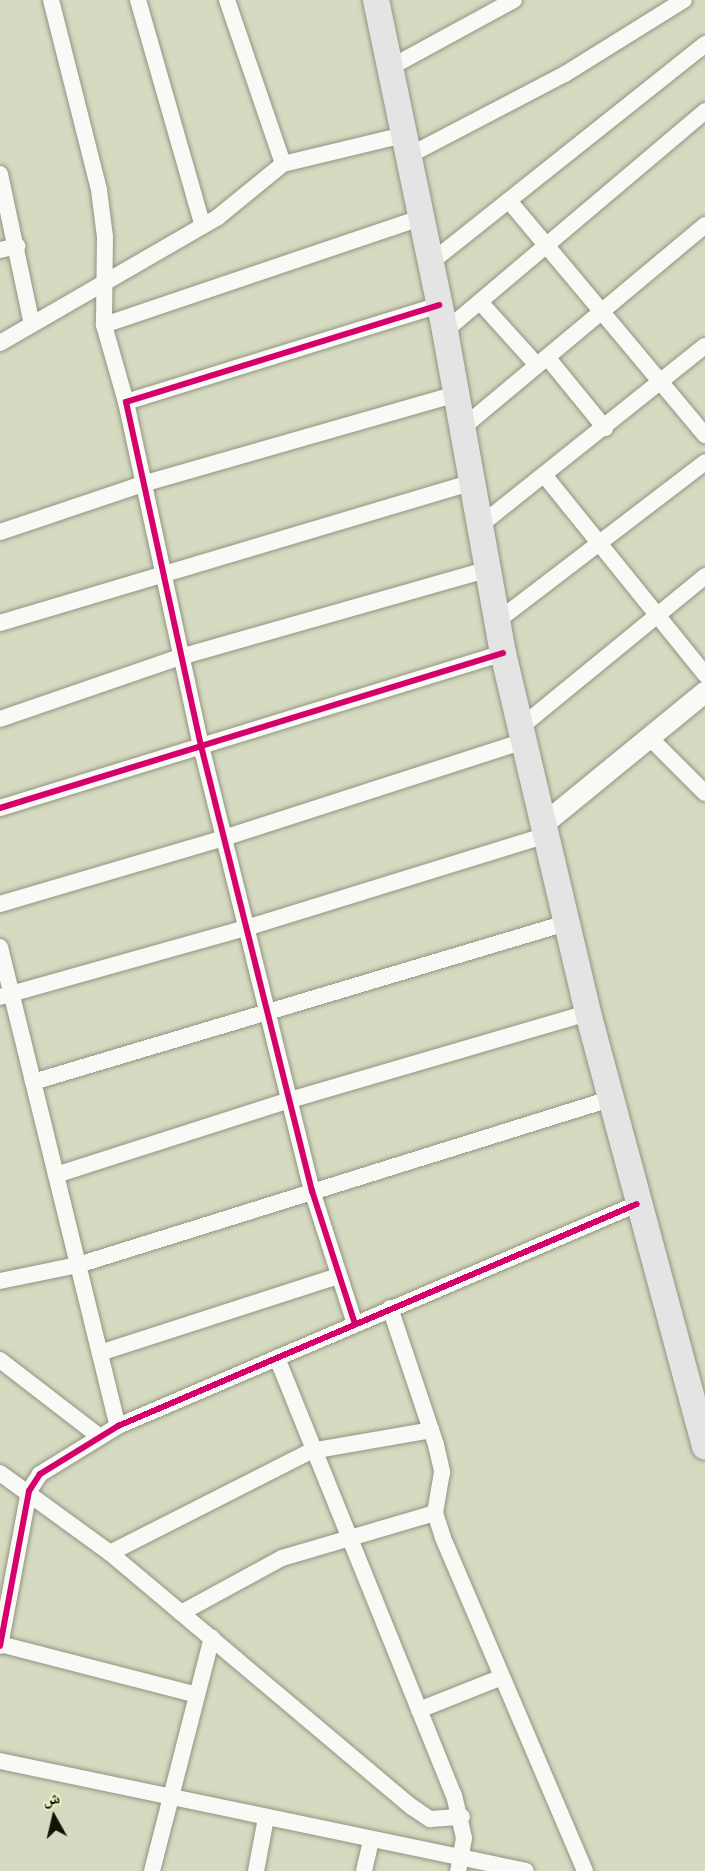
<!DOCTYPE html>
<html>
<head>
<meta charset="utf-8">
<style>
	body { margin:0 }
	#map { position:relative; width:705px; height:1871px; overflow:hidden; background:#d5dac0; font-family:"Work Sans","Noto Naskh Arabic",sans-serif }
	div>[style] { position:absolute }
	.roads { filter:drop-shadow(0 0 2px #919481) drop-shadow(0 0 2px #919481) }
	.minor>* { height:16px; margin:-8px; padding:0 8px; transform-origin:8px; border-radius:8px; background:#f9f9f6 }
	.tertiary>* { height:21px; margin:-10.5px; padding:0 10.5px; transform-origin:10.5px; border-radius:10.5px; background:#f9f9f6 }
	.primary>* { height:26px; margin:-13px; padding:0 13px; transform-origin:13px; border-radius:13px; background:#e5e4e5 }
	.cycleway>* { height:6px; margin:-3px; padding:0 3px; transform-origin:3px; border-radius:3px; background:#d6006c }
	span { translate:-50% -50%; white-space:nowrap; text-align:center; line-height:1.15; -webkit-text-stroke:6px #eaf1c1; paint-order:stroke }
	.north { position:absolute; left:24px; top:1787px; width:60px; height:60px; -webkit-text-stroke:4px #eaf1c1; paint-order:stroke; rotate:352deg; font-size:16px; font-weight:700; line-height:24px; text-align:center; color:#111303 }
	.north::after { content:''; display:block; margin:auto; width:21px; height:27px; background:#111303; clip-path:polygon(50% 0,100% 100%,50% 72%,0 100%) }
</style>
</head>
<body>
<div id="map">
	<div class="roads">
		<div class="minor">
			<div style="left:51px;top:0;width:196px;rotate:75.8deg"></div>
			<div style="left:99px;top:190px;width:47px;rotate:82.7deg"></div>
			<div style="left:105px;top:237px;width:88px;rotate:90.7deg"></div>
			<div style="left:104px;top:325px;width:80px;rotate:74.1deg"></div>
			<div style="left:138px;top:0;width:235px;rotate:74deg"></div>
			<div style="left:227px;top:0;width:173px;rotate:71.1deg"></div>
			<div style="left:391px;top:67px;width:140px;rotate:-28.6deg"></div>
			<div style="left:408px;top:156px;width:177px;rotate:-27.6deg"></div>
			<div style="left:565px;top:74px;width:140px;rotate:-31.9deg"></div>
			<div style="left:0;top:174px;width:153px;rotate:78deg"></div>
			<div style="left:510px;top:202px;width:304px;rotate:50.1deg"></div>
			<div style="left:0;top:250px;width:18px;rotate:-13deg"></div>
			<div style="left:430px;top:263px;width:352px;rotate:-38.5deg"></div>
			<div style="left:480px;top:302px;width:85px;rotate:47.9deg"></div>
			<div style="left:104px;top:325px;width:335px;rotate:-18.7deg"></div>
			<div style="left:445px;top:331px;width:341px;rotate:-40.2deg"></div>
			<div style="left:0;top:343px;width:252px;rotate:-30deg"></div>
			<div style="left:218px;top:217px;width:84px;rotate:-39.2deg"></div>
			<div style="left:283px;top:164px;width:124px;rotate:-13.5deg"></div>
			<div style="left:547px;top:357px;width:92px;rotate:50.8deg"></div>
			<div style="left:461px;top:429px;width:318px;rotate:-39.9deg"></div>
			<div style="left:545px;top:476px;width:255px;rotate:51.1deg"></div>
			<div style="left:478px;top:527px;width:290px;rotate:-38.6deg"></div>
			<div style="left:0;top:532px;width:154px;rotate:-18.6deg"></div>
			<div style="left:146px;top:483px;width:323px;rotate:-16deg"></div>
			<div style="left:496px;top:622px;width:263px;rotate:-37.4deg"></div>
			<div style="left:0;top:623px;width:491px;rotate:-16.6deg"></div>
			<div style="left:0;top:719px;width:190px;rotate:-19deg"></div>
			<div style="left:180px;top:657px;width:318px;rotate:-15.9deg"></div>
			<div style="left:522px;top:726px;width:237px;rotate:-39.3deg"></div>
			<div style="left:649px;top:737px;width:79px;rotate:45deg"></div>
			<div style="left:0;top:808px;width:210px;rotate:-17.1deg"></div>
			<div style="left:201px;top:746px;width:352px;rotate:-102.3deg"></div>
			<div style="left:126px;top:402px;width:328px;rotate:-17.2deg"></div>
			<div style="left:0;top:904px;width:234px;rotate:-16.4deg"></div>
			<div style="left:224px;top:838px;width:316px;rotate:-17.9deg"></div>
			<div style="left:0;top:947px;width:493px;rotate:76.2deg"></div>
			<div style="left:0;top:997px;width:255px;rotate:-15.7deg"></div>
			<div style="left:246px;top:928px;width:314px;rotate:-17.2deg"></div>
			<div style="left:33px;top:1082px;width:556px;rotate:-16.61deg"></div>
			<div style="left:56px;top:1175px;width:246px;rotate:-17.8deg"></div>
			<div style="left:290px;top:1100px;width:310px;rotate:-16.3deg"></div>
			<div style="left:0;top:1281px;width:80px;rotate:-11.6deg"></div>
			<div style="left:78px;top:1265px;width:557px;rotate:-17.33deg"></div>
			<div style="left:390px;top:1308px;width:145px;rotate:71.4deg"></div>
			<div style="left:436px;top:1445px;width:28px;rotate:77deg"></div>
			<div style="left:442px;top:1472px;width:42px;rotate:99.7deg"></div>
			<div style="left:435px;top:1513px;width:26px;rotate:72deg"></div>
			<div style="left:443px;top:1538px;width:362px;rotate:66.9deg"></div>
			<div style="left:355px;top:1324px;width:140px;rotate:-107.9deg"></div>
			<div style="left:312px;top:1191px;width:459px;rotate:-104deg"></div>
			<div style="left:201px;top:746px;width:316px;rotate:-17.1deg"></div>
			<div style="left:100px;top:1353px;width:250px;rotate:-17.9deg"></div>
			<div style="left:277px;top:1358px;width:471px;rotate:68deg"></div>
			<div style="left:454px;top:1795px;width:44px;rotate:76.9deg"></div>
			<div style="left:464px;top:1838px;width:34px;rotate:100deg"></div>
			<div style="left:0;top:1360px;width:126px;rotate:37.6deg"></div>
			<div style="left:0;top:1473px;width:136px;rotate:36deg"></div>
			<div style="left:110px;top:1553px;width:395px;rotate:40.1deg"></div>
			<div style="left:412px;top:1807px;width:22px;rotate:34deg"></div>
			<div style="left:430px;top:1819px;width:32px;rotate:-4deg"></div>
			<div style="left:110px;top:1553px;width:225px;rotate:-26.9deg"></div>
			<div style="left:311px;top:1451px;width:122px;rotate:-9.9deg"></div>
			<div style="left:181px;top:1613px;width:115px;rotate:-28.6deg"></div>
			<div style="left:282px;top:1558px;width:159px;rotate:-16.4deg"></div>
			<div style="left:0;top:1644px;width:203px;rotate:14.5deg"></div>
			<div style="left:0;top:1646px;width:158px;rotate:-79.4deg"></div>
			<div style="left:29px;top:1491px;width:20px;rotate:-57deg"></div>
			<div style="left:40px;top:1474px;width:92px;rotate:-31.6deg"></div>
			<div style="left:118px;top:1426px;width:564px;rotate:-23.16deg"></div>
			<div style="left:419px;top:1710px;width:89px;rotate:-21.7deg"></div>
			<div style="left:0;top:1761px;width:537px;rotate:11.81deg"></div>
			<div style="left:152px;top:1871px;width:241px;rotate:-75.6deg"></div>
			<div style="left:256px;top:1871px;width:54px;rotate:-79.3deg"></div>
			<div style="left:364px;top:1871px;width:32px;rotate:-77deg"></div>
		</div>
		<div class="tertiary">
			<div style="left:544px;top:823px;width:208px;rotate:-39.3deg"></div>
		</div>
		<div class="primary">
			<div style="left:376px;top:0;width:338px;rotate:78.2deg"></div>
			<div style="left:445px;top:331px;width:327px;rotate:79.8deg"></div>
			<div style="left:503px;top:653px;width:370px;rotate:76.7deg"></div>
			<div style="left:588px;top:1013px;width:449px;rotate:74.9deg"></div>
		</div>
	</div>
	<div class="cycleway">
		<div style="left:0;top:808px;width:210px;rotate:-17.1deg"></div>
		<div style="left:201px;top:746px;width:352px;rotate:-102.3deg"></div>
		<div style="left:126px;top:402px;width:328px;rotate:-17.2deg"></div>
		<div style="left:355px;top:1324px;width:140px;rotate:-107.9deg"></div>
		<div style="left:312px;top:1191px;width:459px;rotate:-104deg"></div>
		<div style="left:201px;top:746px;width:316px;rotate:-17.1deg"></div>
		<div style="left:0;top:1646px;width:158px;rotate:-79.4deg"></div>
		<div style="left:29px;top:1491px;width:20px;rotate:-57deg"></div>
		<div style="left:40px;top:1474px;width:92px;rotate:-31.6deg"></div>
		<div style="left:118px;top:1426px;width:564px;rotate:-23.16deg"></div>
	</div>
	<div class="north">ش</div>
</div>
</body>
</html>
